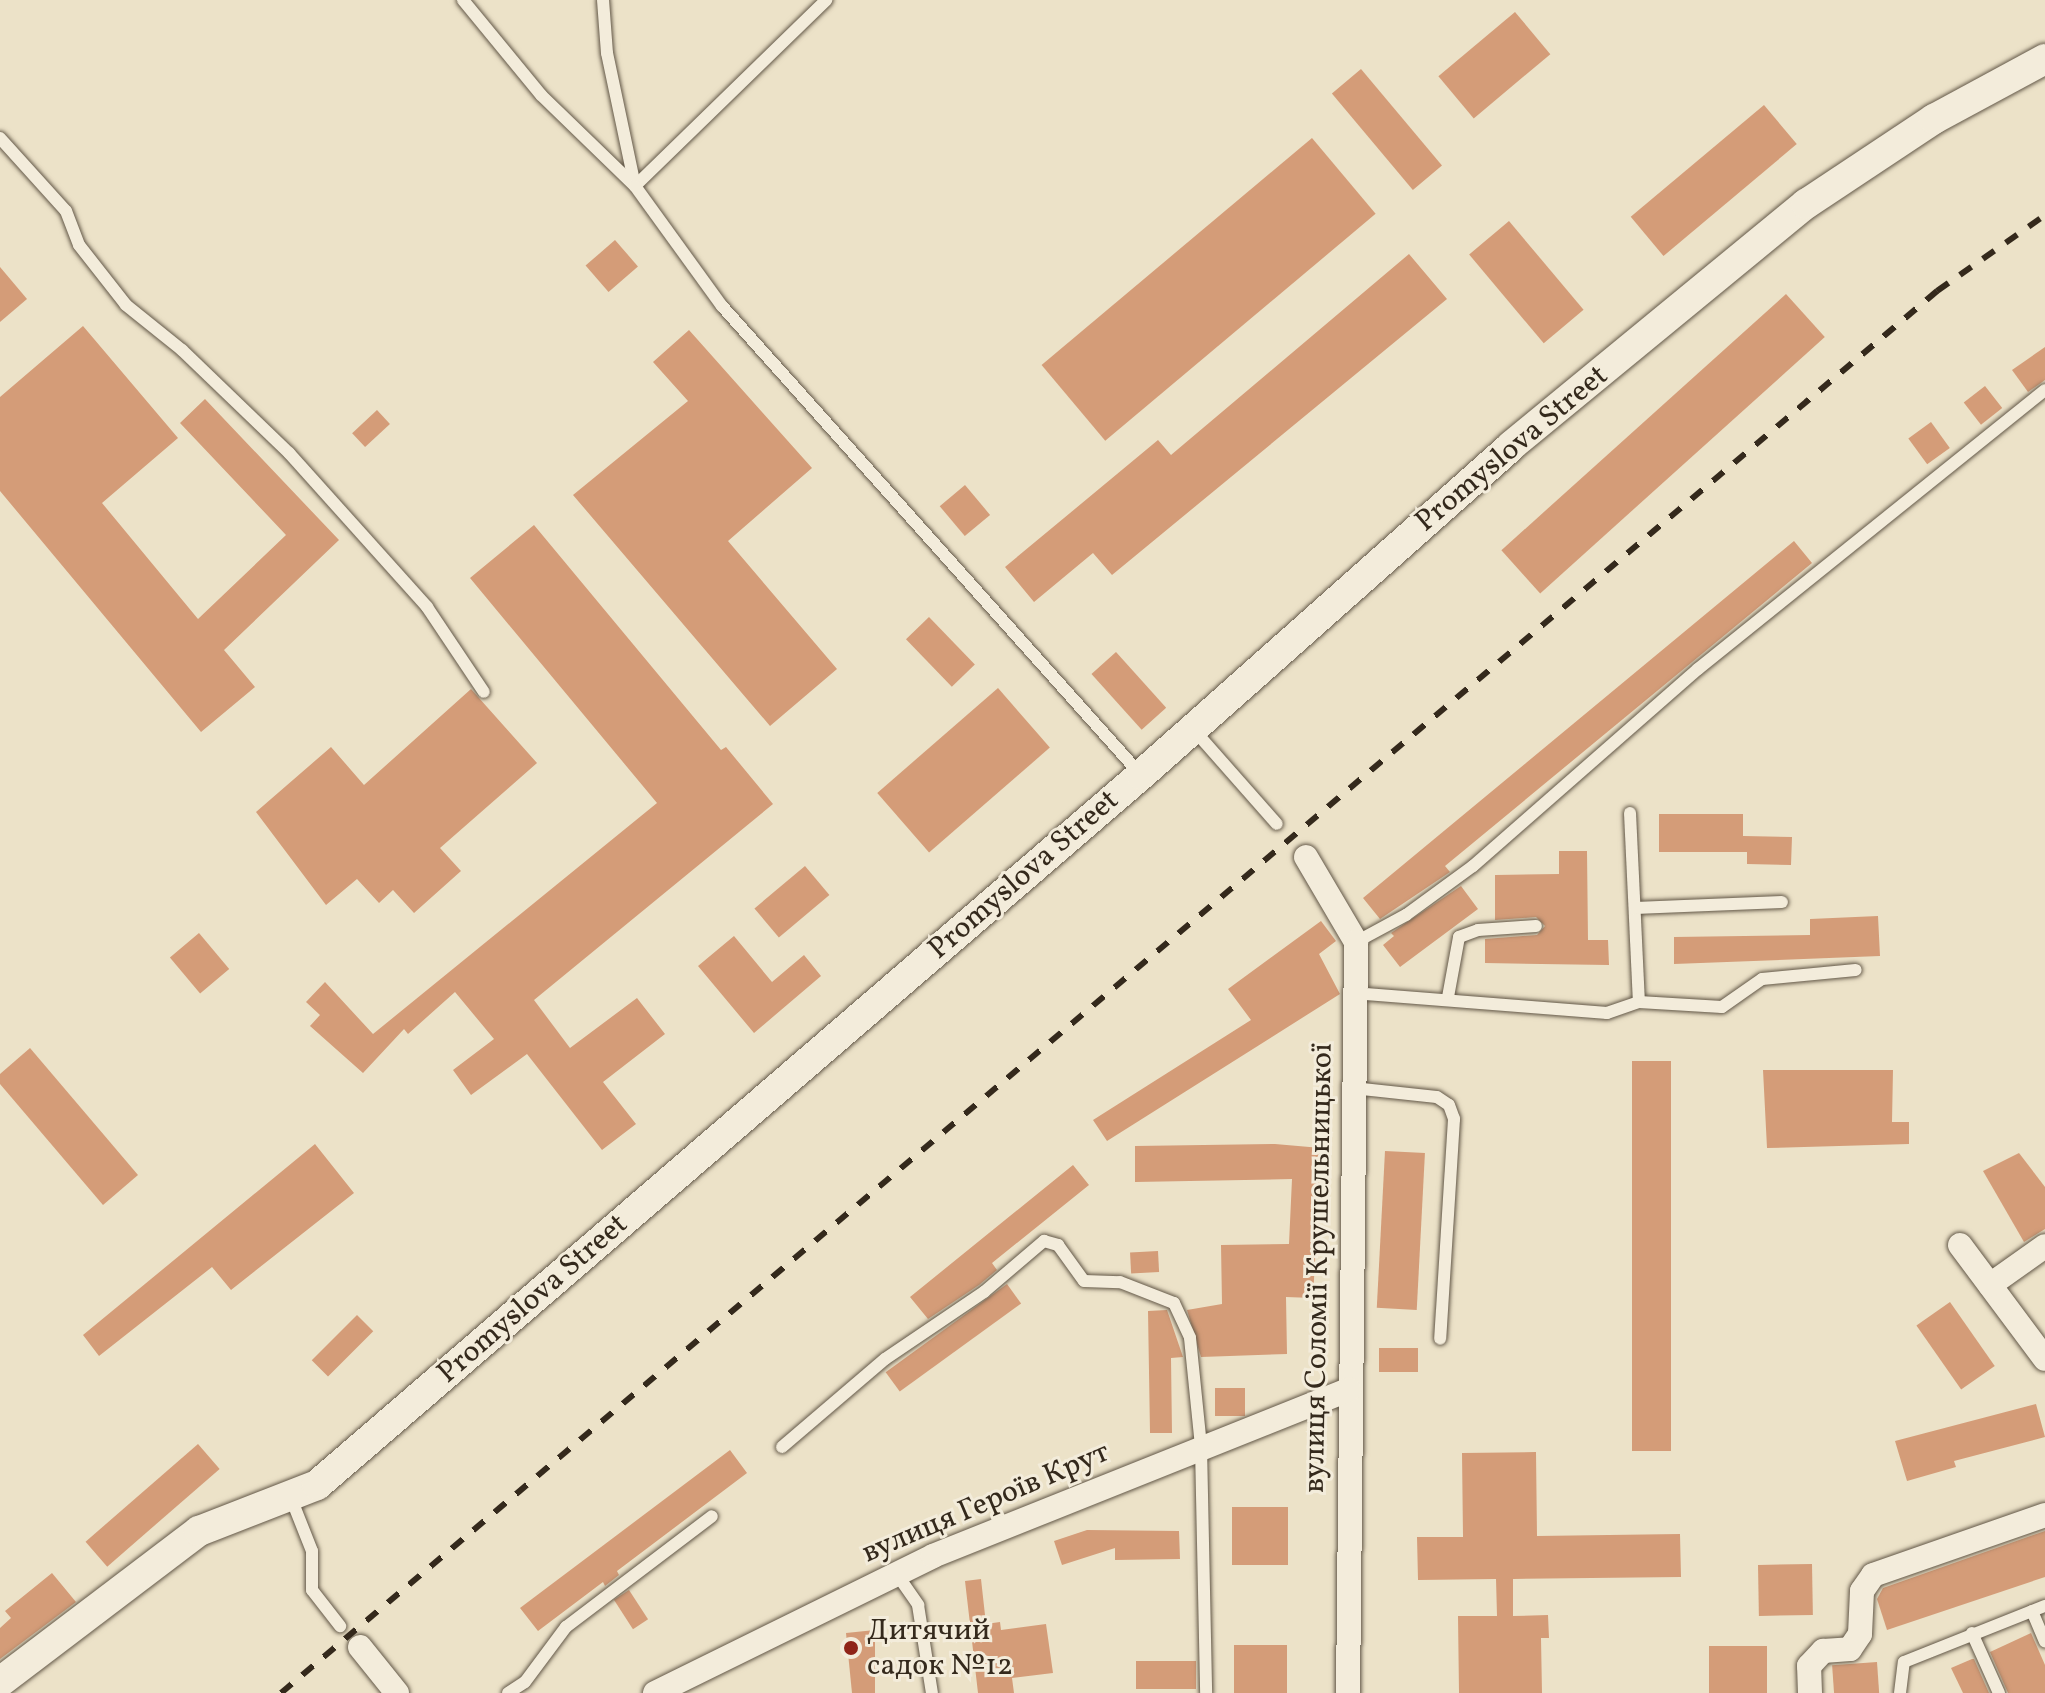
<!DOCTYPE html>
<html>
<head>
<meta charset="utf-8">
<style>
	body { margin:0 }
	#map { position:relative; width:2045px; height:1693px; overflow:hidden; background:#ece2c8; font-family:Vollkorn,serif }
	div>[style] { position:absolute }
	.building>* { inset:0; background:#d49c78; transform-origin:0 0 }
	.roads { filter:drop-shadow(0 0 2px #625747) drop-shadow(0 0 2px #625747) }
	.service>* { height:12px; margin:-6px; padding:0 6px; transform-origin:6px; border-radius:6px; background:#f3ecdb }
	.minor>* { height:24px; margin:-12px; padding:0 12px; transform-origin:12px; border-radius:12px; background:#f3ecdb }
	.tertiary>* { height:30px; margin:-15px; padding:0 15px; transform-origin:15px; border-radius:15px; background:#f3ecdb }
	.rail>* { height:6px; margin-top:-3px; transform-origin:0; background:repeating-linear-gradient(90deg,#34291c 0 14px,transparent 0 28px) }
	.dots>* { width:22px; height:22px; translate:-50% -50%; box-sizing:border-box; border:4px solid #f3ecdb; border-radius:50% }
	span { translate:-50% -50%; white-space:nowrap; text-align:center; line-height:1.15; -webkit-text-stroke:6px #f3ecdb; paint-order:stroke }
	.street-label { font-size:30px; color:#34291c }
	.poi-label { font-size:30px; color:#34291c }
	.left { translate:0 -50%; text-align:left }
</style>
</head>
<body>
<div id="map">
	<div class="building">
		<div style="left:1515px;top:12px;width:55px;height:100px;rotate:50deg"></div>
		<div style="left:1361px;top:69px;width:126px;height:38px;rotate:50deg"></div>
		<div style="left:1764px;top:105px;width:51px;height:174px;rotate:50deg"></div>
		<div style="left:1312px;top:138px;width:99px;height:353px;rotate:50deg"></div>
		<div style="left:1509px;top:221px;width:116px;height:52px;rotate:50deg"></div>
		<div style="left:615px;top:240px;width:35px;height:39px;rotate:49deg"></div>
		<div style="clip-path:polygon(1409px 254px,1447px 299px,1112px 575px,1093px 553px,1034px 602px,1005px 567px,1158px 440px,1171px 455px)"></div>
		<div style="clip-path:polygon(0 267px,27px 299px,0 322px)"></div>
		<div style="left:1786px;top:294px;width:58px;height:383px;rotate:48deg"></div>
		<div style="clip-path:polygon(83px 326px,178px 438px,102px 503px,198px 619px,286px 535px,180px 423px,205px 399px,339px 540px,224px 650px,255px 687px,201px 732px,0 491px,0 397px)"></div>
		<div style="clip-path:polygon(689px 330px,812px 468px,728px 541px,837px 669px,770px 726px,573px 495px,688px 401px,653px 362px)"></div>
		<div style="clip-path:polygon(2045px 347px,2045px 380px,2028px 392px,2012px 370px)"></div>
		<div style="left:1985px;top:386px;width:28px;height:27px;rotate:52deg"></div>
		<div style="left:377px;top:410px;width:19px;height:34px;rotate:47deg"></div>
		<div style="left:1931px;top:422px;width:32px;height:28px;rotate:54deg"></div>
		<div style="left:965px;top:485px;width:39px;height:33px;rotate:50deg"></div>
		<div style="clip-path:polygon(534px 525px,721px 750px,726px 747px,773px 804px,534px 1000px,570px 1048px,637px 998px,665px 1034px,603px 1082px,636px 1124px,602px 1150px,527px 1054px,471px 1095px,453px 1070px,494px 1039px,455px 992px,408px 1034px,404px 1029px,363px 1073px,310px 1026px,320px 1015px,306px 1002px,325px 982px,373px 1034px,657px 803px,470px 578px)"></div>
		<div style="clip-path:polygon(1794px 541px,1812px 563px,1445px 866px,1450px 872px,1380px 919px,1363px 898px)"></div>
		<div style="left:929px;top:617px;width:66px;height:32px;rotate:46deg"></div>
		<div style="left:1116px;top:652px;width:75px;height:33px;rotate:48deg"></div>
		<div style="left:998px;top:688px;width:79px;height:160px;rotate:49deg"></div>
		<div style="clip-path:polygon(471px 689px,537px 763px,440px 848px,461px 871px,414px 913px,393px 890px,379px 903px,357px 879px,326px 905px,256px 812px,331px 747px,364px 785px)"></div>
		<div style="clip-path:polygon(1659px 814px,1743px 814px,1743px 836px,1792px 837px,1791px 865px,1747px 864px,1747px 852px,1659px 852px)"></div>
		<div style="clip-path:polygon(1559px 851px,1587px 851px,1588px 940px,1608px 940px,1609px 965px,1485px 963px,1485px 939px,1537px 935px,1545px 926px,1536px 917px,1495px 920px,1495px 875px,1559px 874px)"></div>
		<div style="left:805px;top:866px;width:38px;height:66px;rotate:50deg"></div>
		<div style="clip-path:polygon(1461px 886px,1478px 909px,1400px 967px,1383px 945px,1394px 936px,1391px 933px)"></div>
		<div style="clip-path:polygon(1878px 916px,1880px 956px,1674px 964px,1674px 937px,1810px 935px,1810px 919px)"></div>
		<div style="clip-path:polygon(1321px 921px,1336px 941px,1319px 954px,1340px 994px,1107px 1141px,1093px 1120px,1251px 1020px,1228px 989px)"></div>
		<div style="left:199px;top:933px;width:47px;height:38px;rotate:50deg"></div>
		<div style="clip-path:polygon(734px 936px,772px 982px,804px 955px,821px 976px,754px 1033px,698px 966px)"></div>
		<div style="clip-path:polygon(30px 1048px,138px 1175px,103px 1205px,0 1084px,0 1074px)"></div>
		<div style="left:1632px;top:1061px;width:39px;height:390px"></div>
		<div style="clip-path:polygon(1763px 1070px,1893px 1070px,1892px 1122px,1909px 1122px,1909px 1144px,1767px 1148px)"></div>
		<div style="clip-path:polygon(315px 1144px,354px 1193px,231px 1290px,212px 1267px,99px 1356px,83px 1335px)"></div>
		<div style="clip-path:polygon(1275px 1144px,1321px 1148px,1313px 1298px,1286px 1297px,1287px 1354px,1201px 1357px,1187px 1310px,1222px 1304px,1221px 1245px,1289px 1244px,1292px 1179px,1135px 1182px,1135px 1146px)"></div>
		<div style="left:1385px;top:1151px;width:40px;height:157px;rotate:3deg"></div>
		<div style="clip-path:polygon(2019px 1153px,2045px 1187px,2045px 1229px,2024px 1242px,1983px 1171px)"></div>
		<div style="clip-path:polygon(1073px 1165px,1089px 1185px,992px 1263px,997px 1270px,979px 1285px,928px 1319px,910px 1297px)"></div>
		<div style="left:1158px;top:1251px;width:21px;height:28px;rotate:87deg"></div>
		<div style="left:1007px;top:1284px;width:24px;height:150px;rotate:54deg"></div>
		<div style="left:1950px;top:1302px;width:78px;height:41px;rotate:55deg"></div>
		<div style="clip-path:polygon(1167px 1310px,1183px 1357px,1171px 1358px,1172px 1433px,1150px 1433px,1148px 1311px)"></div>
		<div style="left:357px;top:1315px;width:23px;height:64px;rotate:45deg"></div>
		<div style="left:1379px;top:1348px;width:39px;height:24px"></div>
		<div style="left:1215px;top:1388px;width:30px;height:28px"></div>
		<div style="clip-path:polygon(2036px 1404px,2045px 1437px,1954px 1461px,1956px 1467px,1907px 1481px,1895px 1441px)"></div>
		<div style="left:198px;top:1444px;width:33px;height:149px;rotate:49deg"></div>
		<div style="clip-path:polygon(730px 1450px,747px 1473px,617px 1571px,619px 1575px,605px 1586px,603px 1582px,538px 1631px,520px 1608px)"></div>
		<div style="clip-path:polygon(1536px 1452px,1537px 1536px,1680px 1534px,1681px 1577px,1513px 1579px,1513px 1616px,1548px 1615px,1549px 1638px,1541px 1638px,1542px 1693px,1459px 1693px,1458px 1616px,1497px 1616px,1496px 1579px,1418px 1580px,1417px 1537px,1463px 1537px,1462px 1453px)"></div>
		<div style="left:1288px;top:1507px;width:58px;height:56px;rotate:90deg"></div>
		<div style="clip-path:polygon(1087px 1530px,1179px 1531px,1180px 1559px,1115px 1560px,1115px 1548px,1062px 1565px,1054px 1541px)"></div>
		<div style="clip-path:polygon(2045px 1531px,2045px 1577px,1887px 1630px,1877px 1599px,1883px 1588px)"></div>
		<div style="left:1812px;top:1564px;width:51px;height:54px;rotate:89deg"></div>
		<div style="clip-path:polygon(52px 1573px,76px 1602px,0 1659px,0 1628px,11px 1618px,5px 1611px)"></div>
		<div style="clip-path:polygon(981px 1579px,986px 1624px,1000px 1622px,1001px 1630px,1046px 1624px,1053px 1673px,1012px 1678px,1014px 1693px,978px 1693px,965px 1581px)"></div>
		<div style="left:629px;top:1590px;width:35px;height:18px;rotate:57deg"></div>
		<div style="clip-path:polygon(875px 1630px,875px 1693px,852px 1693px,846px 1633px)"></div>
		<div style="clip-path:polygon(2031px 1633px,2045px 1665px,2045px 1693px,2008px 1693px,1990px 1652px)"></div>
		<div style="left:1287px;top:1645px;width:48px;height:53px;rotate:90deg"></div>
		<div style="left:1709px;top:1646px;width:58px;height:47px"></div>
		<div style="clip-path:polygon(1972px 1659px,1974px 1659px,1989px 1693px,1963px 1693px,1951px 1668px)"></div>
		<div style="left:1196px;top:1661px;width:28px;height:60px;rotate:90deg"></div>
		<div style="left:1877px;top:1662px;width:31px;height:45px;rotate:86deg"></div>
	</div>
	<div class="roads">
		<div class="service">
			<div style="left:463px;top:0;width:123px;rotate:50.6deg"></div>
			<div style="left:541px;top:95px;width:131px;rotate:44.1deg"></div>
			<div style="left:635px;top:186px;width:267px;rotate:-44.2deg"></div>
			<div style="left:603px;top:0;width:53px;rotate:85.7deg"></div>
			<div style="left:607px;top:53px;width:136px;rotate:78.1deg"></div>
			<div style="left:635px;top:186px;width:148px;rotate:54.1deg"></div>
			<div style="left:722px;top:306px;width:629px;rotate:48.22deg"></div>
			<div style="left:0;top:138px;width:98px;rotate:47.9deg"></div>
			<div style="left:66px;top:211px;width:36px;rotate:69deg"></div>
			<div style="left:79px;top:245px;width:76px;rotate:51.9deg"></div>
			<div style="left:126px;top:305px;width:72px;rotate:38.8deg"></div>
			<div style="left:182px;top:350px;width:149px;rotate:43.9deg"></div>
			<div style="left:289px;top:453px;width:207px;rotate:48.1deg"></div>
			<div style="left:427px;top:607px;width:102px;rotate:56.2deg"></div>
			<div style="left:1194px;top:730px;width:125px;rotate:48.6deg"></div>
			<div style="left:1630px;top:813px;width:189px;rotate:87.3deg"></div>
			<div style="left:1635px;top:908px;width:147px;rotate:-2.3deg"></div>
			<div style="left:1356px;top:942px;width:57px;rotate:-28.4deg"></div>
			<div style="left:1406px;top:915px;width:83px;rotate:-36.2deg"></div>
			<div style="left:1473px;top:866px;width:299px;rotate:-41.2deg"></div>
			<div style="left:1698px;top:669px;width:445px;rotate:-38.8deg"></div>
			<div style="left:1353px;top:993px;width:255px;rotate:4.5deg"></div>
			<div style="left:1607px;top:1013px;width:34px;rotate:-19deg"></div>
			<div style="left:1639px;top:1002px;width:83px;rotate:3.4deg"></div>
			<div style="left:1722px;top:1007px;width:49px;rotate:-35deg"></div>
			<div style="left:1762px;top:979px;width:94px;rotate:-5.5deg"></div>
			<div style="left:1448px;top:997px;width:61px;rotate:-79.6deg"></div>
			<div style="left:1459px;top:937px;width:20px;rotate:-20deg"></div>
			<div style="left:1478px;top:930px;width:58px;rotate:-3.9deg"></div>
			<div style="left:1353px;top:1088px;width:84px;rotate:6.1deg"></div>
			<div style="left:1437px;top:1097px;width:14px;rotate:34deg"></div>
			<div style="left:1449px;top:1105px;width:15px;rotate:70deg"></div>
			<div style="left:1454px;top:1119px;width:220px;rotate:93.6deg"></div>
			<div style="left:782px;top:1447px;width:135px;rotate:-40.5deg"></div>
			<div style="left:885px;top:1359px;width:120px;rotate:-34.1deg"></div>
			<div style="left:984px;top:1292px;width:79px;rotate:-40.4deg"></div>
			<div style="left:1044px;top:1241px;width:15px;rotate:16deg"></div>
			<div style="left:1058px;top:1245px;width:44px;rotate:54.2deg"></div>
			<div style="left:1084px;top:1281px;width:36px;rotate:2deg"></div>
			<div style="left:1120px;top:1282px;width:58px;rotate:21.3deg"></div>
			<div style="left:1174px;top:1303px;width:38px;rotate:65deg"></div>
			<div style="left:1190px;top:1338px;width:110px;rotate:84.2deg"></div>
			<div style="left:1201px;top:1447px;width:246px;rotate:88.8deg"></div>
			<div style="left:291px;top:1498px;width:57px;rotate:68.4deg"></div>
			<div style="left:312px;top:1551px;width:39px;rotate:90deg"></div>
			<div style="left:312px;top:1590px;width:46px;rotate:52.1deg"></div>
			<div style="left:896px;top:1573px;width:39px;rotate:55deg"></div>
			<div style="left:918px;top:1605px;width:89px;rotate:81deg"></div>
			<div style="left:2032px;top:1611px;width:33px;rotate:67deg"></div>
			<div style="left:1972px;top:1633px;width:66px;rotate:65.8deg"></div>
			<div style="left:508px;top:1693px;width:20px;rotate:-33deg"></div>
			<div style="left:525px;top:1682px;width:69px;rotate:-53.3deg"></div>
			<div style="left:566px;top:1627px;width:183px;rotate:-37.2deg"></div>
			<div style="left:1900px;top:1693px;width:31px;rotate:-83deg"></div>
			<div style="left:1904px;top:1662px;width:152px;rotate:-21.7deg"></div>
		</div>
		<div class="minor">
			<div style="left:1306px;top:857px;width:99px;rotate:59.5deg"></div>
			<div style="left:1356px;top:942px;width:751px;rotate:90.61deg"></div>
			<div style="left:1960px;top:1245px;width:142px;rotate:53.3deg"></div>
			<div style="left:1990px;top:1285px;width:67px;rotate:-35.3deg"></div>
			<div style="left:360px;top:1647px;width:59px;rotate:51.2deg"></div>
			<div style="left:655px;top:1693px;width:310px;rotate:-26.2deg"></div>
			<div style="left:933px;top:1556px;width:448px;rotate:-21.8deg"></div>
			<div style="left:1810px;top:1693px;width:27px;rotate:-92deg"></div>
			<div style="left:1809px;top:1666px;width:21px;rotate:-47deg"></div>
			<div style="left:1823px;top:1651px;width:27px;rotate:-4deg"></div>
			<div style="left:1850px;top:1649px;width:18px;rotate:-56deg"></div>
			<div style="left:1860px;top:1634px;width:43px;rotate:-87.3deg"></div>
			<div style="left:1862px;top:1591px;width:19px;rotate:-55deg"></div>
			<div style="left:1873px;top:1575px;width:182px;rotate:-19.2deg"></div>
		</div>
		<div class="tertiary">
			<div style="left:0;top:1682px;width:250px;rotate:-37.2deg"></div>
			<div style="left:199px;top:1531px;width:127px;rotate:-21.3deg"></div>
			<div style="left:317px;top:1485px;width:1088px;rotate:-40.75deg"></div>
			<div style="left:1141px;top:775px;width:495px;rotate:-41.6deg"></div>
			<div style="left:1511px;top:446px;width:382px;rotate:-39.4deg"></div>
			<div style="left:1806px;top:204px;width:154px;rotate:-33.6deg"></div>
			<div style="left:1934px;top:119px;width:126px;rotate:-28.4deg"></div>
		</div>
	</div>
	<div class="rail">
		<div style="left:281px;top:1693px;width:2170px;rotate:-40.25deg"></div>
		<div style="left:1937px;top:291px;width:132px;rotate:-35.1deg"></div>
	</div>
	<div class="dots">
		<div style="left:851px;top:1648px;background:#8f2418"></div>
	</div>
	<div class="street-label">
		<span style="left:1512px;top:449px;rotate:-40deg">Promyslova Street</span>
		<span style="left:1024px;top:875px;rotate:-41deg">Promyslova Street</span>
		<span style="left:1319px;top:1268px;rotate:-89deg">вулиця Соломії Крушельницької</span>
		<span style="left:533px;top:1299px;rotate:-41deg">Promyslova Street</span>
		<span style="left:986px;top:1503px;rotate:-23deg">вулиця Героїв Крут</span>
	</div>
	<div class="poi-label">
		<span class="left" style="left:867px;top:1648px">Дитячий<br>садок №12</span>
	</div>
</div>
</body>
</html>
